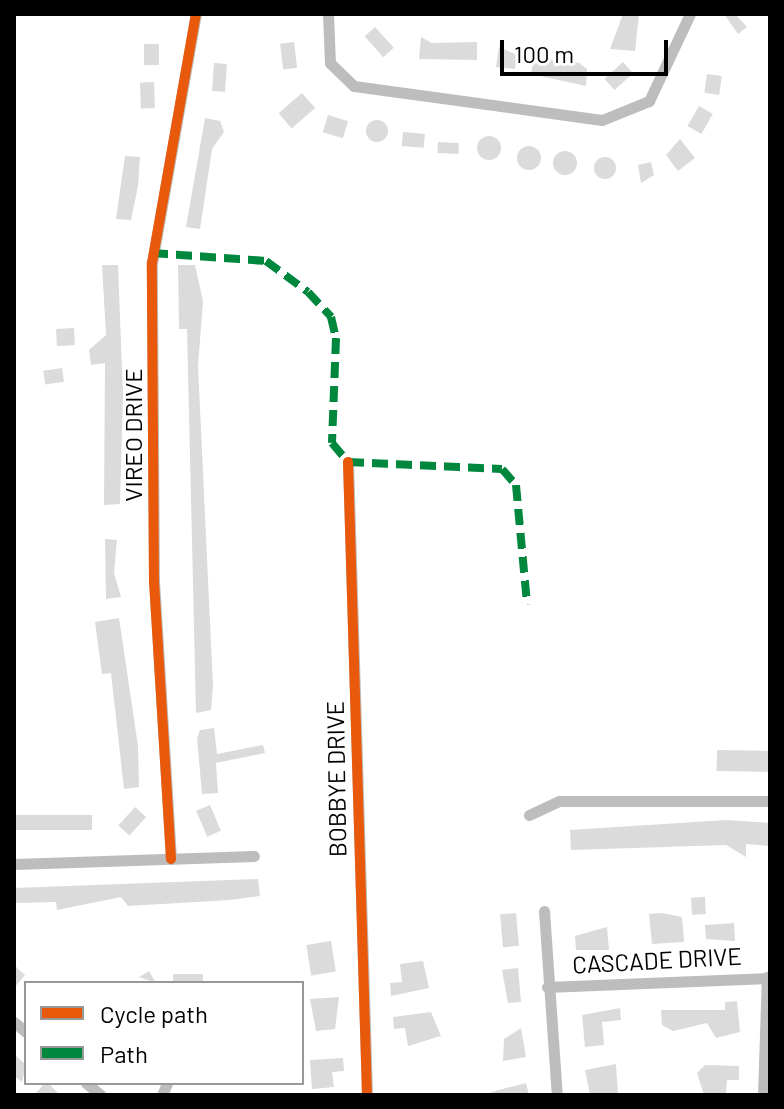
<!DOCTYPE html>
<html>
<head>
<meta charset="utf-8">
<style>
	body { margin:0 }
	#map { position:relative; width:784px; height:1109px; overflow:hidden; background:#fff; font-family:Barlow,sans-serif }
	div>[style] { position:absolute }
	.building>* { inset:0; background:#dbdbdb; transform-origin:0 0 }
	.round { border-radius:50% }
	.street>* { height:11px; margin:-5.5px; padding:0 5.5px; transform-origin:5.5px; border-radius:5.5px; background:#bdbdbd }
	.quiet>* { height:8px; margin-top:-4px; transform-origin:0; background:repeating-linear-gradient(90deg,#00873e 0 16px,transparent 0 24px) }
	.cycleway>* { height:10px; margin:-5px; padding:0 5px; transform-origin:5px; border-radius:5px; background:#e8590c }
	span { translate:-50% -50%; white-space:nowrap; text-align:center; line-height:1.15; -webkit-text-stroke:6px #fff; paint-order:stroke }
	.street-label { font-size:24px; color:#000 }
	.frame { position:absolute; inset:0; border:16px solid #000; pointer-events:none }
	.legend { position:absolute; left:24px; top:981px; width:280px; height:104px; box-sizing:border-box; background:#fff; border:2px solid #999; margin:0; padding:10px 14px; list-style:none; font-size:24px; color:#000 }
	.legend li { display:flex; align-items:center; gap:16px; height:40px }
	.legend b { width:40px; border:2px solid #999 }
	.scale { position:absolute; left:500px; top:40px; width:168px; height:36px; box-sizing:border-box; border:4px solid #000; border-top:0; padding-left:10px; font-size:24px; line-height:28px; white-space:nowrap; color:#000; -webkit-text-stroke:6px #fff; paint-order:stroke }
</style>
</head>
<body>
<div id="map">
	<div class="building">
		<div style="clip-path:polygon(623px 14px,639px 14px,635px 51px,610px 49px)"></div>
		<div style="clip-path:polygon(724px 14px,735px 14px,747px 27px,738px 34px)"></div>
		<div style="left:375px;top:27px;width:28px;height:14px;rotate:48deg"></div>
		<div style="clip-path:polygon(421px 37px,432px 43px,477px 42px,477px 60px,419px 59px)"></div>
		<div style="left:294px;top:42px;width:26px;height:14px;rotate:83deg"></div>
		<div style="left:144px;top:44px;width:15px;height:21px"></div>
		<div style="clip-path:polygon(499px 47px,517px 55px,515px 69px,496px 67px)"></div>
		<div style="clip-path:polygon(534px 58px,579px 63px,587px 69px,586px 86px,531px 74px)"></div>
		<div style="left:623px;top:62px;width:15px;height:25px;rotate:48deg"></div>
		<div style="left:214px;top:63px;width:13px;height:28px;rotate:4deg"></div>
		<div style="left:707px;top:74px;width:15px;height:19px;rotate:8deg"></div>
		<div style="left:154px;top:82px;width:26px;height:14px;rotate:88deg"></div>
		<div style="left:302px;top:93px;width:20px;height:31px;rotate:49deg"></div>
		<div style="left:699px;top:106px;width:16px;height:23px;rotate:30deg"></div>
		<div style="left:328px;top:115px;width:21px;height:18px;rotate:17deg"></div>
		<div style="clip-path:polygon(205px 118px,220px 121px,224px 132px,212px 149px,200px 229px,186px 227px)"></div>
		<div class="round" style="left:366px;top:120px;width:22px;height:22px"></div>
		<div style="left:403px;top:132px;width:22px;height:14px;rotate:5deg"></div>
		<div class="round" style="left:477px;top:136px;width:24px;height:24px"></div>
		<div style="clip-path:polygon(680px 139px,695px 158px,678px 171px,666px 155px)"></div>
		<div style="left:438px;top:142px;width:21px;height:11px;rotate:3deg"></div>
		<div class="round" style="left:517px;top:146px;width:24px;height:24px"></div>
		<div class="round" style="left:553px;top:151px;width:24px;height:24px"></div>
		<div style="clip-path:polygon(125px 156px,140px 157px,138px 186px,131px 220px,116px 219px)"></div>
		<div class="round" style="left:594px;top:157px;width:22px;height:22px"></div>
		<div style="clip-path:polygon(651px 162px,654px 175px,641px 183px,638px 165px)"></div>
		<div style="clip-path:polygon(102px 265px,118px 265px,123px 395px,120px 504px,104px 505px,105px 363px,91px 365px,89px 350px,106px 335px)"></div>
		<div style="clip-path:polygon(178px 265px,195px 265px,203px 301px,198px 366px,213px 685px,211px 710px,196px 713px,187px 329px,179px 329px)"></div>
		<div style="left:74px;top:328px;width:17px;height:18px;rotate:87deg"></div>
		<div style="left:62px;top:368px;width:14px;height:19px;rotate:82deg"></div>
		<div style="clip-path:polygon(105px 539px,117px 540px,114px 573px,121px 597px,106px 599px)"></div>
		<div style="clip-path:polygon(119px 618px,138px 746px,139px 787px,124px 789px,111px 673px,102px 674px,95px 622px)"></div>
		<div style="clip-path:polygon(214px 728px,217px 754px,263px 745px,265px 753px,216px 763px,218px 793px,202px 794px,197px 738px,200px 730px)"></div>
		<div style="left:717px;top:750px;width:53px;height:21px;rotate:1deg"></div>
		<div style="left:210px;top:805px;width:28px;height:15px;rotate:67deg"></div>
		<div style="left:135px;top:807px;width:15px;height:25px;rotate:42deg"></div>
		<div style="left:92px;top:815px;width:15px;height:78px;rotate:90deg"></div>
		<div style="clip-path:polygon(726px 820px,770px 823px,770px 846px,746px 844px,746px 857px,726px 845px,571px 850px,570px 830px)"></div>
		<div style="clip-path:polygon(258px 879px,260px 896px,230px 900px,128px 906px,121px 897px,57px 910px,56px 902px,14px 903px,14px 888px)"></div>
		<div style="left:705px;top:897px;width:17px;height:14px;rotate:87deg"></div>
		<div style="left:516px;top:913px;width:33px;height:16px;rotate:85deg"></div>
		<div style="clip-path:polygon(662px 913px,682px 917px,684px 942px,652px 944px,649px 914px)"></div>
		<div style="clip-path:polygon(734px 923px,735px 941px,706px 939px,705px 925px)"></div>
		<div style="clip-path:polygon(607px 927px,609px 950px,576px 950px,575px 936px)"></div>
		<div style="left:331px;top:941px;width:31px;height:25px;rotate:81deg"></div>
		<div style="clip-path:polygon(423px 961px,429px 988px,391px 996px,390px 983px,402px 982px,400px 964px)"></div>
		<div style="clip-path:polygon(14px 965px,25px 975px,14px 988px)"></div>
		<div style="clip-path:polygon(518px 968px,521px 1002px,508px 1003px,502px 970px)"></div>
		<div style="clip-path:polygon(149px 971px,156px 983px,139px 977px)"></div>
		<div style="left:173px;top:974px;width:30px;height:9px"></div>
		<div style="clip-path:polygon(339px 997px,335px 1029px,316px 1031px,310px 999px)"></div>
		<div style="clip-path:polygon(737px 1001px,740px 1032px,716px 1038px,707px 1023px,673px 1031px,662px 1025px,661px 1010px,725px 1010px,725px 1002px)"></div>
		<div style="clip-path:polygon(620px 1008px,621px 1020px,602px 1022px,604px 1045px,585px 1047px,582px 1015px)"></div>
		<div style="clip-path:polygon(431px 1012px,441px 1036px,408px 1046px,405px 1028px,394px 1029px,393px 1017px)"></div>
		<div style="clip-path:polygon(521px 1028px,526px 1057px,503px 1061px,504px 1039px)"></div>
		<div style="clip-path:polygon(14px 1054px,26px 1065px,22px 1082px,14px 1076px)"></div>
		<div style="clip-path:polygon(343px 1058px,344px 1071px,332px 1072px,334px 1087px,312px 1089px,310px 1060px)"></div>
		<div style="clip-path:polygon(616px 1064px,618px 1095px,590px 1095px,585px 1070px)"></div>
		<div style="clip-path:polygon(705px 1065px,739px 1066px,739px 1080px,727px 1080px,726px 1095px,704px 1095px,697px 1073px)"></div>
		<div style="clip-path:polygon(48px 1083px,60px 1095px,34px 1095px,45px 1083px)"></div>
		<div style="clip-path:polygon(526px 1083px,529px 1095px,491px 1095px,491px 1092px)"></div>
	</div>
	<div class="street">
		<div style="left:328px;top:14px;width:49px;rotate:87.7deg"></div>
		<div style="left:330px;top:63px;width:33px;rotate:44deg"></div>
		<div style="left:354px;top:86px;width:250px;rotate:7.8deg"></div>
		<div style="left:602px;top:120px;width:51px;rotate:-22deg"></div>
		<div style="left:649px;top:101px;width:96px;rotate:-64.8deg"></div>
		<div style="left:348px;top:462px;width:633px;rotate:88.28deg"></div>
		<div style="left:529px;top:815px;width:33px;rotate:-25deg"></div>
		<div style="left:559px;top:801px;width:211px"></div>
		<div style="left:171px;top:859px;width:278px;rotate:-93.5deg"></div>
		<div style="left:154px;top:582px;width:319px;rotate:-90.4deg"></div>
		<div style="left:152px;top:263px;width:253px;rotate:-80deg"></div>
		<div style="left:14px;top:864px;width:240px;rotate:-1.9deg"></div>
		<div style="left:544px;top:911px;width:184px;rotate:86deg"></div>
		<div style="left:547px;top:987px;width:223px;rotate:-2.3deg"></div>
		<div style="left:14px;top:1022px;width:16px;rotate:40deg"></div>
		<div style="left:86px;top:1083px;width:19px;rotate:39deg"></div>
		<div style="left:162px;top:1095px;width:13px;rotate:-67deg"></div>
		<div style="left:763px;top:1095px;width:118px;rotate:-88.1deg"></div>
	</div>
	<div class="quiet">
		<div style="left:152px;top:253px;width:114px;rotate:4deg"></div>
		<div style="left:266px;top:261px;width:52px;rotate:36.4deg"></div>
		<div style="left:308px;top:292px;width:34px;rotate:47deg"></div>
		<div style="left:331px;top:317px;width:22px;rotate:77deg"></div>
		<div style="left:336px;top:338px;width:105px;rotate:92.2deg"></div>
		<div style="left:332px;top:443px;width:25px;rotate:50deg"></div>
		<div style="left:348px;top:462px;width:154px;rotate:2.6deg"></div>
		<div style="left:502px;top:469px;width:21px;rotate:49deg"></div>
		<div style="left:516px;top:485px;width:120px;rotate:84.7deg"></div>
	</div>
	<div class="cycleway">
		<div style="left:348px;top:462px;width:633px;rotate:88.28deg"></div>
		<div style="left:171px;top:859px;width:278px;rotate:-93.5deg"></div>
		<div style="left:154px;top:582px;width:319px;rotate:-90.4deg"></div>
		<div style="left:152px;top:263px;width:253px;rotate:-80deg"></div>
	</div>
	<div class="street-label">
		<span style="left:133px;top:435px;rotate:-90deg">VIREO DRIVE</span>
		<span style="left:336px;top:779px;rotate:-91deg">BOBBYE DRIVE</span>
		<span style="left:657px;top:960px;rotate:-3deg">CASCADE DRIVE</span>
	</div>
	<div class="frame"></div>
	<ul class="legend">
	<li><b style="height:10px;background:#e8590c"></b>Cycle path</li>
	<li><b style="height:10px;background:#00873e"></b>Path</li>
	</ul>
	<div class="scale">100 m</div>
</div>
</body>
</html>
